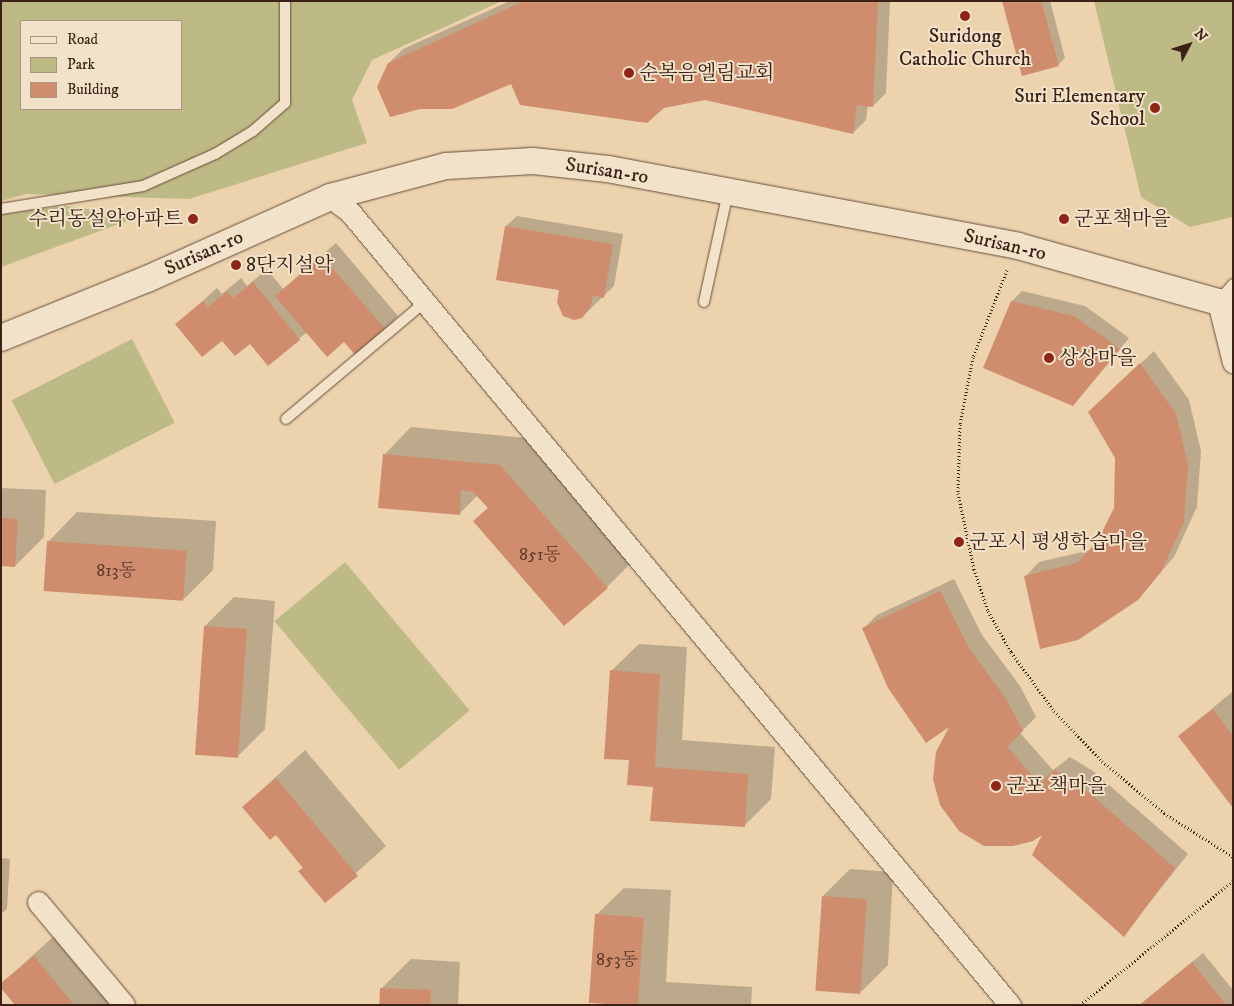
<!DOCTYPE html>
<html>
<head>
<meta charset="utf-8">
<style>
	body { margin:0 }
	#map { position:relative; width:1234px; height:1006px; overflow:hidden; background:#ecd2ad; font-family:"IM FELL DW Pica","Noto Serif KR",serif }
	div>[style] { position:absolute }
	.green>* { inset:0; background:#beba85; transform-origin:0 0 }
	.shadow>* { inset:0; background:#0003 }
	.building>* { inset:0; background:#cf8d6d; transform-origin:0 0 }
	.path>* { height:3px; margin-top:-1.5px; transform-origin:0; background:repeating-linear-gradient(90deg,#3b2116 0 1px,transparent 0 3.5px) }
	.roads { filter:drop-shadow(0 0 1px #674d3c) drop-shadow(0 0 1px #674d3c) }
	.service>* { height:10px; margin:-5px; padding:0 5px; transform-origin:5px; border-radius:5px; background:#f3e2ca }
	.minor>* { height:21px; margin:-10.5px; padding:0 10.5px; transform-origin:10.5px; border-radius:10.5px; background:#f3e2ca }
	.tertiary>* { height:26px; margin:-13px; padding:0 13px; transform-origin:13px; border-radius:13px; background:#f3e2ca }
	.dots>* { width:14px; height:14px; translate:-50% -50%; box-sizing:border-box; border:2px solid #f3e2ca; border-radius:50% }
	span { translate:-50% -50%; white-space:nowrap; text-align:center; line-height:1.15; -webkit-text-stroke:4px #f3e2ca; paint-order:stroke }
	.number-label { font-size:18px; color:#603c2c }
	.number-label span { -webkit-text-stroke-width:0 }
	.poi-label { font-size:20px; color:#3b2116 }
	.left { translate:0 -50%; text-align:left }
	.right { translate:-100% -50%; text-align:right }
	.street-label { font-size:20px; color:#3b2116 }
	.frame { position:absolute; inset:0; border:2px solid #3b2116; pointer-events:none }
	.legend { position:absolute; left:20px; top:20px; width:162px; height:90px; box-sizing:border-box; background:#f3e2ca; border:1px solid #a99582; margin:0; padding:6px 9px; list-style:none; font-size:15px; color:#3b2116 }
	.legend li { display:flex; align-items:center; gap:10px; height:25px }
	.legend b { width:25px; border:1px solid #a99582 }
	.north { position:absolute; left:1164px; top:20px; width:50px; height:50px; -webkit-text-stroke:4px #f3e2ca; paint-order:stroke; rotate:50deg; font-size:14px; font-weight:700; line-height:20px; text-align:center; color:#3b2116 }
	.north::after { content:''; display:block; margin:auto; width:18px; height:22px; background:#3b2116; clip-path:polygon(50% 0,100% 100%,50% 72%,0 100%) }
</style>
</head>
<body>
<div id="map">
	<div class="green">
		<div style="clip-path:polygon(evenodd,1px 1px,502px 1px,372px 60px,352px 100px,367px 143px,189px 199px,26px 194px,1px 201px,1px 1px,21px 21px,181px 21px,181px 109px,21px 109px,21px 21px)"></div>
		<div style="clip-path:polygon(1094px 1px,1233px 1px,1233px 217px,1190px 227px,1141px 197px)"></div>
		<div style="clip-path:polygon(65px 206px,141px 216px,1px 267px,1px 214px)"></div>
		<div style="left:132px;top:339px;width:94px;height:135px;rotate:63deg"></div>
		<div style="left:345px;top:562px;width:194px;height:92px;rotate:50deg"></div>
	</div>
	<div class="shadow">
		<div style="clip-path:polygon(510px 1px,890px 1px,886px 93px,873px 106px,868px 105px,866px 120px,853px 133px,705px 99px,512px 82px,389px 63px,403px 49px)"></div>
		<div style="clip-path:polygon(1003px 1px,1050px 1px,1065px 58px,1058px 65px)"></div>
		<div style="clip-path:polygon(517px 216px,623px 234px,614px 286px,582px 317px,506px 226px)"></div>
		<div style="clip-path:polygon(336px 243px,398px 316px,385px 330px,307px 332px,268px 365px,250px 342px,222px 339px,177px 324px,217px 288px,222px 294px,241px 278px,247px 286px,267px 269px,283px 289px)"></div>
		<div style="clip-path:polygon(1022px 291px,1085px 306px,1129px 338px,1073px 405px,1012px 301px)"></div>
		<div style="clip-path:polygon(1154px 351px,1189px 400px,1201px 451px,1197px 507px,1174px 557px,1137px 599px,1026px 576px,1039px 562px,1091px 550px,1098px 543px,1115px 509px,1116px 458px,1103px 399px)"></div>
		<div style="clip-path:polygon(411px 427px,527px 438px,634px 560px,607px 587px,474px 521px,489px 507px,478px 495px,459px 514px,384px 455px)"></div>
		<div style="clip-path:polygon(1px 488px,46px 490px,44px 537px,15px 566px,1px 565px)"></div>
		<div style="clip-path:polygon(77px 512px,216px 521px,213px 570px,184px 599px,48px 542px)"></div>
		<div style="clip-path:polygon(954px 579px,982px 635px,1020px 686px,1036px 717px,1020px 733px,1053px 770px,1070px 757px,1093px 771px,1188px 854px,1124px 935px,1045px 831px,952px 723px,863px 629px,877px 615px)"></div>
		<div style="clip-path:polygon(234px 597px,275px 601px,265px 729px,236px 758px,205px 626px)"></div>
		<div style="clip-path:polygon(639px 644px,687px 647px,682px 740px,775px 747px,771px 799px,744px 826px,654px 786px,630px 759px,611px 671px)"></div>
		<div style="clip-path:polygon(1232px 692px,1233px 693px,1233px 806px,1179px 736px)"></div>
		<div style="clip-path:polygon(305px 750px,386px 846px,325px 901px,304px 867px,276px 833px,243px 807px)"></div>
		<div style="clip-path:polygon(1px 858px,10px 859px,7px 909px,1px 914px)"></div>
		<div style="clip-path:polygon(850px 869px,893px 872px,888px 965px,861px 992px,823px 896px)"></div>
		<div style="clip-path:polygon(624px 888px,671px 890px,666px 982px,752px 987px,751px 1005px,606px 1005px,596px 915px)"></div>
		<div style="clip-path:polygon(63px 928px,127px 1005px,17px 1005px,1px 984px)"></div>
		<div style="clip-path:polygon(1203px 953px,1233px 990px,1233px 1005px,1139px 1005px)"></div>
		<div style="clip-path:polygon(411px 959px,460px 962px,458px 1005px,381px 1005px,382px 988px)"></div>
	</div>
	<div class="building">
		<div style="clip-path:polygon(524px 1px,878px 1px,873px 107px,857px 105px,853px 134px,705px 100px,664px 108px,647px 123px,520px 105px,511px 84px,452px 109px,420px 109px,390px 117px,377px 87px,388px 63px)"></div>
		<div style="clip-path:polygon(1002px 1px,1041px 1px,1059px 66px,1022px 76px)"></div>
		<div style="clip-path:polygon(505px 226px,613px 244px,604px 298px,593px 295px,590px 308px,582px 318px,574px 320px,563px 316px,557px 302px,559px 290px,496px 280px)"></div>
		<div style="clip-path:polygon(322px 256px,386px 330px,356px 356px,344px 342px,327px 357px,275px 296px)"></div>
		<div style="clip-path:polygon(253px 282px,300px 340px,268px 366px,250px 344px,235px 356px,222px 341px,202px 357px,175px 324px,203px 301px,208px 307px,227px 291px,233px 298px)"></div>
		<div style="clip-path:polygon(1011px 301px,1074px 316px,1120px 349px,1073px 406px,983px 368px)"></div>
		<div style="clip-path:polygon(1140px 363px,1176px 414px,1188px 465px,1184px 522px,1161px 572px,1138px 600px,1078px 640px,1040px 649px,1024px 576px,1077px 563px,1097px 542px,1114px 508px,1115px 458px,1088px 412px)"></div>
		<div style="clip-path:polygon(383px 454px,500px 465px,608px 588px,564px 626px,473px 521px,488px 508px,473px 492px,461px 490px,460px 515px,378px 508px)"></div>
		<div style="clip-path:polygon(1px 518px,18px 519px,15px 567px,1px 566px)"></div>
		<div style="left:47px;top:541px;width:140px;height:50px;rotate:4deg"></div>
		<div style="clip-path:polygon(940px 591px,969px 648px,1006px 699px,1023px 731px,1007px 747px,1039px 783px,1055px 770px,1079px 784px,1175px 868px,1124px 937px,1032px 855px,1042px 835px,1033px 841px,1013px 846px,984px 846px,959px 831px,940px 805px,933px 779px,936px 752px,949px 727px,926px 743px,888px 688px,862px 628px)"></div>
		<div style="left:204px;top:626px;width:43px;height:129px;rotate:4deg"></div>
		<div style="clip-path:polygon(610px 670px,660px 674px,655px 767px,748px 774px,745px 827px,650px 821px,653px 787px,627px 785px,629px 760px,604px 759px)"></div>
		<div style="clip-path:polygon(1213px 709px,1233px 736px,1233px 808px,1178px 736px)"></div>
		<div style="clip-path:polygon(276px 778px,358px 876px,325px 903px,298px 871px,303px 868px,276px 835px,270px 840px,242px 807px)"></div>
		<div style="left:822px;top:896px;width:45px;height:95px;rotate:4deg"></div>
		<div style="left:595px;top:914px;width:49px;height:89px;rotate:4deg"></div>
		<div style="clip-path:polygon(34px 956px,74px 1005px,15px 1005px,1px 988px,1px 983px)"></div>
		<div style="clip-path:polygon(1192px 962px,1226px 1005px,1140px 1005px)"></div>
		<div style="left:380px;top:988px;width:51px;height:17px;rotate:2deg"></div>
	</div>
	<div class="path">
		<div style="left:1007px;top:270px;width:93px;rotate:111.3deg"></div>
		<div style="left:973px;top:357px;width:68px;rotate:101deg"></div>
		<div style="left:960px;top:424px;width:69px;rotate:91.7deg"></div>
		<div style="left:958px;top:493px;width:78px;rotate:78.1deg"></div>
		<div style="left:974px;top:569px;width:44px;rotate:71.6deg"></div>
		<div style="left:988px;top:611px;width:47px;rotate:60.7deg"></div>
		<div style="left:1011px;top:652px;width:73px;rotate:53.9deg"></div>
		<div style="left:1054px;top:711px;width:69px;rotate:46.2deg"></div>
		<div style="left:1102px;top:761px;width:81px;rotate:40deg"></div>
		<div style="left:1164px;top:813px;width:82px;rotate:32.5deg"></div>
		<div style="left:1080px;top:1005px;width:197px;rotate:-39deg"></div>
	</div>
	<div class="roads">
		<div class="service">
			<div style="left:1px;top:209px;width:144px;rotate:-9.2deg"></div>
			<div style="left:143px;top:186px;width:79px;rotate:-24deg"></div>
			<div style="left:215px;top:154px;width:44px;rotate:-31.2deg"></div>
			<div style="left:253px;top:131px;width:43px;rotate:-41.2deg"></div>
			<div style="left:285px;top:103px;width:102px;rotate:-90deg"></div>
			<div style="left:1220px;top:299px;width:20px;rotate:-49deg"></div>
			<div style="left:704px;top:302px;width:113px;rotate:-77.7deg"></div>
			<div style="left:286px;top:419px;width:182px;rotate:-40.1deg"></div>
		</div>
		<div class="minor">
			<div style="left:330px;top:197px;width:25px;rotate:37deg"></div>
			<div style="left:350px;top:212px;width:1032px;rotate:50.23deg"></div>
			<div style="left:1218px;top:302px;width:62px;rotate:76deg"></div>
			<div style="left:38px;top:902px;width:134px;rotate:50.1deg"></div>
		</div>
		<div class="tertiary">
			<div style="left:1px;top:338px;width:157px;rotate:-22deg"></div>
			<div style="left:147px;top:279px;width:201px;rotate:-24.1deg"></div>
			<div style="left:330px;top:197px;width:120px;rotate:-15deg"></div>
			<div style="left:446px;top:166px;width:87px;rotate:-3.3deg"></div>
			<div style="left:533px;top:161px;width:75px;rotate:6.1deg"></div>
			<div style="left:608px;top:169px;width:417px;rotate:10.6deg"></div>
			<div style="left:1018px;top:246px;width:208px;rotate:15.6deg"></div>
			<div style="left:1218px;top:302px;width:15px;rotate:4deg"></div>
		</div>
	</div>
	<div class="dots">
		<div style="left:965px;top:16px;background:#8f2418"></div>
		<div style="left:629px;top:73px;background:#8f2418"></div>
		<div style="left:1155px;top:108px;background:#8f2418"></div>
		<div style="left:193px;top:219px;background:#8f2418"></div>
		<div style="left:1064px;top:219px;background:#8f2418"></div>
		<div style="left:236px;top:265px;background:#8f2418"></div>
		<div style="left:1049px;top:358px;background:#8f2418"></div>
		<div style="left:959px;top:542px;background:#8f2418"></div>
		<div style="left:996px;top:786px;background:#8f2418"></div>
	</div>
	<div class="number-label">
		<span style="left:540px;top:555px">851동</span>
		<span style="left:116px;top:571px">813동</span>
		<span style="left:617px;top:960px">853동</span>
	</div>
	<div class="poi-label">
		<span style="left:965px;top:48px">Suridong<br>Catholic Church</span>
		<span class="left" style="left:639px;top:73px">순복음엘림교회</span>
		<span class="right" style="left:1145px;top:108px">Suri Elementary<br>School</span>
		<span class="right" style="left:183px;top:219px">수리동설악아파트</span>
		<span class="left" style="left:1074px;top:219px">군포책마을</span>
		<span class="left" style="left:246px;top:265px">8단지설악</span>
		<span class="left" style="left:1059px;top:358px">상상마을</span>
		<span class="left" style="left:969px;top:542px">군포시 평생학습마을</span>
		<span class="left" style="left:1006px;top:786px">군포 책마을</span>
	</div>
	<div class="street-label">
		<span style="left:607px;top:171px;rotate:9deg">Surisan-ro</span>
		<span style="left:1005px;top:245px;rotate:13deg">Surisan-ro</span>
		<span style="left:204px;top:253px;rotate:-24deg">Surisan-ro</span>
	</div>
	<div class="frame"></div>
	<ul class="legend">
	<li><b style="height:6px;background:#f3e2ca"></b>Road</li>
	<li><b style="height:14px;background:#beba85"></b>Park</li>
	<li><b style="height:14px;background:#cf8d6d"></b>Building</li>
	</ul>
	<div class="north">N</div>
</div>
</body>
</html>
